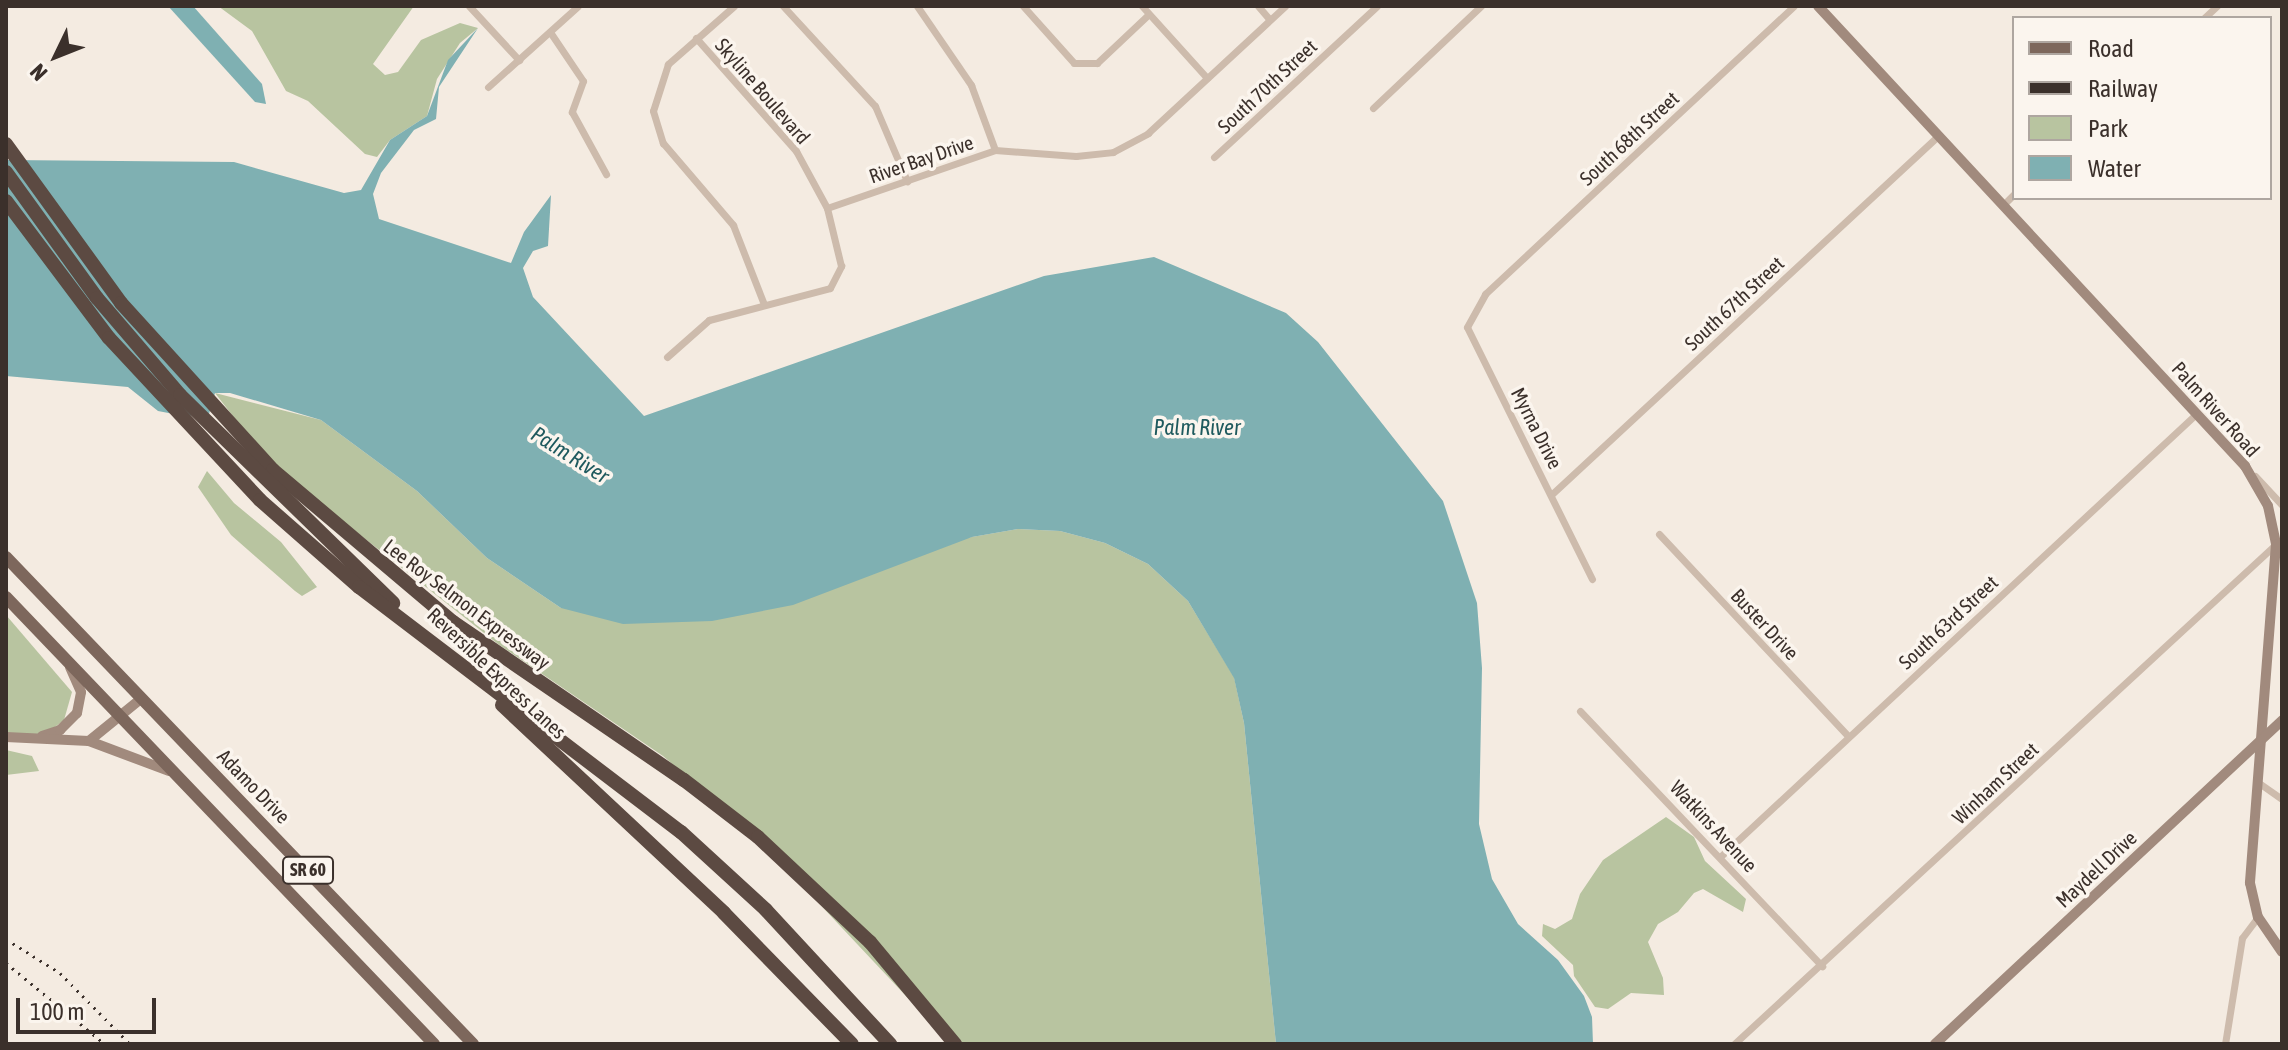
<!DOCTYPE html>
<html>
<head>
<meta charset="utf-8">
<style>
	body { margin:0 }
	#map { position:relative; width:2288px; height:1050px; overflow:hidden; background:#f4ebe1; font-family:"Asap Condensed",sans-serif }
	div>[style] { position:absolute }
	.green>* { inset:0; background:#b8c4a0 }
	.water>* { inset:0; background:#7fb0b2 }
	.street>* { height:7px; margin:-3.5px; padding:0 3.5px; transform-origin:3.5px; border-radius:3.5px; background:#cdbbac }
	.secondary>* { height:10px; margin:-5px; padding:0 5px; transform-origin:5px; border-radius:5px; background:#a18a7d }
	.primary>* { height:12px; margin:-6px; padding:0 6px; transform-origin:6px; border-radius:6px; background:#7d675c }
	.highway>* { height:14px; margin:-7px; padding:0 7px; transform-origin:7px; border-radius:7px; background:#5c4a42 }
	.rail>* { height:3px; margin-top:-1.5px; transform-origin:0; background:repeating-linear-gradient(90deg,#3b302b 0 2px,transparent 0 8px) }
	span { translate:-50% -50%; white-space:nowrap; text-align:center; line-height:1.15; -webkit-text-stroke:7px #fbf5ee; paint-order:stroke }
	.shield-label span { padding:2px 6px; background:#fbf5ee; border:2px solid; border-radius:6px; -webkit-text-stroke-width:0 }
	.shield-label { font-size:18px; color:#3b302b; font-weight:700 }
	.street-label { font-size:20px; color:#3b302b }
	.water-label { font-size:22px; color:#1f5a5e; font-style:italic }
	.frame { position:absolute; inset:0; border:8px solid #3b302b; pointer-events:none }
	.legend { position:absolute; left:2012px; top:16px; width:260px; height:184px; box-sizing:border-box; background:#fbf5ee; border:2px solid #aea6a0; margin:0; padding:10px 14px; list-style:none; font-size:24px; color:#3b302b }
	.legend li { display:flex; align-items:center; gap:16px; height:40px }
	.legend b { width:40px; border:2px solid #aea6a0 }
	.north { position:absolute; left:16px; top:16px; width:80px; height:80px; -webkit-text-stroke:6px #fbf5ee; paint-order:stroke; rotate:227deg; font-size:22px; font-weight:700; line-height:32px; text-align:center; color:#3b302b }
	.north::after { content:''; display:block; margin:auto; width:28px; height:36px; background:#3b302b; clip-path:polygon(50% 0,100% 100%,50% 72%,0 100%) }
	.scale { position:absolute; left:16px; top:998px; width:140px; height:36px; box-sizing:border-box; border:4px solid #3b302b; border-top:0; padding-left:10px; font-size:24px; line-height:28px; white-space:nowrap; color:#3b302b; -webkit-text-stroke:6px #fbf5ee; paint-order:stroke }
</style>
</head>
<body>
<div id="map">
	<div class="green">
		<div style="clip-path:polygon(218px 6px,414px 6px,373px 64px,385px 75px,398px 72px,421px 40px,460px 23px,478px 28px,460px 43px,437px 79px,427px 116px,390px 140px,377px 157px,365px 154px,308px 101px,286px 91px,252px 31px)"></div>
		<div style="clip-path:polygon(215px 393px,321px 420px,417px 491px,487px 558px,561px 608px,1018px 529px,1060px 531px,1105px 543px,1148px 564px,1188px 601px,1234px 677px,1244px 723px,1276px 1044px,951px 1044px,751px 831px,663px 756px,498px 644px,316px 500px,257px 447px)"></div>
		<div style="clip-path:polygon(207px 471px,234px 503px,281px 542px,317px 587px,302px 596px,295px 591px,231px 535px,198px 487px)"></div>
		<div style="clip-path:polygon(6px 615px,72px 692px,64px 720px,46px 734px,6px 736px)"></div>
		<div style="clip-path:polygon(6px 750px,32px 756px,39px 771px,6px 775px)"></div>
		<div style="clip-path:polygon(1666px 817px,1694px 837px,1705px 861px,1746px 899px,1743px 912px,1703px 889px,1694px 893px,1678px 912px,1658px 924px,1648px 942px,1663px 978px,1664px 995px,1631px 993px,1608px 1009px,1595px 1007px,1574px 976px,1573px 965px,1542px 936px,1543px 924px,1555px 929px,1572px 919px,1580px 894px,1603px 860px)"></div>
	</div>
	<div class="water">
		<div style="clip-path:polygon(168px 6px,193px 6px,262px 84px,266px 104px,255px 102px)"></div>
		<div style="clip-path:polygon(478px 28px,439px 87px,436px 119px,414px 130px,381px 173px,373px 194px,379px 219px,511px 263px,524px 232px,551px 195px,548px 246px,533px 251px,523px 268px,533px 297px,644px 416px,1044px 276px,1154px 257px,1286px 313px,1318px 342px,1443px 501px,1477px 603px,1482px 668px,1479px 824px,1492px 879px,1518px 924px,1558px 960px,1584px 996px,1592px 1017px,1593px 1044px,1276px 1044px,1244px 723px,1234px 678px,1188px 601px,1148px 564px,1105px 543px,1060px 531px,1018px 529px,972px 537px,793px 605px,712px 621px,623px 624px,561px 608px,487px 558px,417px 491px,321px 420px,230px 393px,215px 393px,209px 414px,184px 416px,158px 411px,128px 387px,6px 376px,6px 160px,234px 162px,344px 193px,361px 190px,390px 140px,427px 116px,448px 60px)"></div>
	</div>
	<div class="street">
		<div style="left:469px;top:6px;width:74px;rotate:47.2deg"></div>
		<div style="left:734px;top:6px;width:88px;rotate:138.7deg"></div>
		<div style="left:668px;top:64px;width:49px;rotate:107.7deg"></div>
		<div style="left:653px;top:111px;width:34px;rotate:73deg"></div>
		<div style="left:663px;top:143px;width:108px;rotate:49.5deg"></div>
		<div style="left:733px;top:225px;width:83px;rotate:68.7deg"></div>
		<div style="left:783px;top:6px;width:136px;rotate:47.4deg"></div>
		<div style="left:875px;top:106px;width:82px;rotate:66.9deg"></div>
		<div style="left:917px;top:6px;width:96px;rotate:55.6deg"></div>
		<div style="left:971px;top:85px;width:69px;rotate:69.7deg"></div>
		<div style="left:1023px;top:6px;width:76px;rotate:48.2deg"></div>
		<div style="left:1074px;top:63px;width:23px"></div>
		<div style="left:1097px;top:63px;width:71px;rotate:-43.3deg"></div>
		<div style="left:1142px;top:6px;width:97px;rotate:47.9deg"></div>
		<div style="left:1258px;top:6px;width:18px;rotate:49deg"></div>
		<div style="left:2204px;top:18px;width:18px;rotate:-43deg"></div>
		<div style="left:550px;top:32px;width:59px;rotate:56deg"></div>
		<div style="left:583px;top:81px;width:33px;rotate:110deg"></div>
		<div style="left:572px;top:112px;width:71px;rotate:61.3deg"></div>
		<div style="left:488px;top:87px;width:121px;rotate:-42deg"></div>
		<div style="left:1373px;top:108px;width:149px;rotate:-43.4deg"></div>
		<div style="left:1214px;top:157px;width:222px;rotate:-42.8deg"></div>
		<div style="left:2003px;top:205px;width:16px;rotate:-45deg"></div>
		<div style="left:827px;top:208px;width:178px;rotate:-19deg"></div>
		<div style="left:995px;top:150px;width:81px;rotate:4.2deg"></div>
		<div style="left:1076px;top:156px;width:37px;rotate:-6deg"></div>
		<div style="left:1113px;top:152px;width:40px;rotate:-28deg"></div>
		<div style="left:1148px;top:133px;width:187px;rotate:-42.8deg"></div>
		<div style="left:667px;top:357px;width:56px;rotate:-41.4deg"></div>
		<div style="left:709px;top:320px;width:125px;rotate:-14.8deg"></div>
		<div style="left:830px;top:288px;width:25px;rotate:-63deg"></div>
		<div style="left:841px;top:266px;width:60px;rotate:-103.6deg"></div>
		<div style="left:827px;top:208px;width:65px;rotate:-118.5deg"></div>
		<div style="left:796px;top:151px;width:151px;rotate:-131.5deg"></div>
		<div style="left:2255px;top:476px;width:40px;rotate:47deg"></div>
		<div style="left:1552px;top:494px;width:528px;rotate:-42.85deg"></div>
		<div style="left:1659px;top:534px;width:277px;rotate:46.9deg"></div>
		<div style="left:1592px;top:579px;width:281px;rotate:-116.4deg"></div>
		<div style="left:1467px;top:327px;width:38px;rotate:-61deg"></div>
		<div style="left:1485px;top:294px;width:422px;rotate:-43deg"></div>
		<div style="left:1580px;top:711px;width:352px;rotate:46.5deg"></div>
		<div style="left:2259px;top:783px;width:28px;rotate:35deg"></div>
		<div style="left:1721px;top:856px;width:650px;rotate:-42.94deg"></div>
		<div style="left:1734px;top:1044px;width:737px;rotate:-42.69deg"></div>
		<div style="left:2225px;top:1044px;width:107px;rotate:-80.9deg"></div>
		<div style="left:2242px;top:938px;width:26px;rotate:-53deg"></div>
	</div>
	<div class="secondary">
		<div style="left:1818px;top:6px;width:628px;rotate:47.13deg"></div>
		<div style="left:2245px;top:466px;width:46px;rotate:60.1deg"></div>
		<div style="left:2268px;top:506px;width:39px;rotate:78deg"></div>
		<div style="left:2276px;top:544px;width:340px;rotate:94.4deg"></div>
		<div style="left:2250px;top:883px;width:35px;rotate:77deg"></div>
		<div style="left:2258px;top:917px;width:42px;rotate:55.6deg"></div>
		<div style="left:42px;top:736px;width:19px;rotate:-18deg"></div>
		<div style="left:60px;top:730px;width:24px;rotate:-45deg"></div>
		<div style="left:77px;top:713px;width:21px;rotate:-79deg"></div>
		<div style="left:81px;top:692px;width:27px;rotate:-114deg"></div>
		<div style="left:6px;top:737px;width:83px;rotate:2.8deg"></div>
		<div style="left:89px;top:741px;width:68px;rotate:-39.1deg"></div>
		<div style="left:89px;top:741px;width:85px;rotate:20.6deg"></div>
		<div style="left:1935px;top:1044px;width:475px;rotate:-43deg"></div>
	</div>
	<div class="primary">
		<div style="left:6px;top:557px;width:675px;rotate:46.2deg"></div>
		<div style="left:6px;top:597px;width:619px;rotate:46.24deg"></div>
	</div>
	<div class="highway">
		<div style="left:6px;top:144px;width:196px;rotate:54.1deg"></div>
		<div style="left:121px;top:303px;width:226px;rotate:47.7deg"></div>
		<div style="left:273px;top:470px;width:236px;rotate:40.2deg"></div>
		<div style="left:453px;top:622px;width:280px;rotate:34.4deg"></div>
		<div style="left:684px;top:780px;width:93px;rotate:37.6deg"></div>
		<div style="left:758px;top:837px;width:154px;rotate:43.2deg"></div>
		<div style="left:870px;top:942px;width:133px;rotate:50.2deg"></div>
		<div style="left:6px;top:172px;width:155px;rotate:54.2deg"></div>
		<div style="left:97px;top:298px;width:128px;rotate:49.4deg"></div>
		<div style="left:180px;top:395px;width:298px;rotate:44.3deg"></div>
		<div style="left:6px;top:201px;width:171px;rotate:53.1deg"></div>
		<div style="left:109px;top:338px;width:221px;rotate:47deg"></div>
		<div style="left:260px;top:500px;width:132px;rotate:41.3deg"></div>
		<div style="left:359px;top:587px;width:405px;rotate:37.3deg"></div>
		<div style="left:681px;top:832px;width:115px;rotate:42.5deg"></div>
		<div style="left:766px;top:910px;width:183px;rotate:47.2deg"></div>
		<div style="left:502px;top:705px;width:304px;rotate:43.1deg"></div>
		<div style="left:724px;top:913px;width:183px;rotate:45.7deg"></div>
	</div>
	<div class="rail">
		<div style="left:6px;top:939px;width:64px;rotate:32.2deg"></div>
		<div style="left:60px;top:973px;width:100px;rotate:45.4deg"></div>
		<div style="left:6px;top:963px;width:128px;rotate:39.3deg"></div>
	</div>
	<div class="shield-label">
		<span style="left:308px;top:870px">SR 60</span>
	</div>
	<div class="street-label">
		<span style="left:1267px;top:86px;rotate:-43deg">South 70th Street</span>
		<span style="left:763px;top:91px;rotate:49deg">Skyline Boulevard</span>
		<span style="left:1629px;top:138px;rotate:-43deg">South 68th Street</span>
		<span style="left:921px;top:159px;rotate:-19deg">River Bay Drive</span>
		<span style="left:1734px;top:303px;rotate:-43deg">South 67th Street</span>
		<span style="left:2216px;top:409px;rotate:48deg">Palm River Road</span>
		<span style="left:1537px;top:428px;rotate:63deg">Myrna Drive</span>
		<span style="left:467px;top:604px;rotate:37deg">Lee Roy Selmon Expressway</span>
		<span style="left:1948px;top:622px;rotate:-43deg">South 63rd Street</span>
		<span style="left:1765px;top:624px;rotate:47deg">Buster Drive</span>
		<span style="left:497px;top:673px;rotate:43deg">Reversible Express Lanes</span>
		<span style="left:1995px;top:783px;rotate:-43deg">Winham Street</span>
		<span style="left:254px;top:786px;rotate:46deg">Adamo Drive</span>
		<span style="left:1714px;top:826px;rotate:47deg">Watkins Avenue</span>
		<span style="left:2096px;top:869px;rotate:-43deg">Maydell Drive</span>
	</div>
	<div class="water-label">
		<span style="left:1197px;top:428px">Palm River</span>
		<span style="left:570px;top:455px;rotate:32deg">Palm River</span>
	</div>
	<div class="frame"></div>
	<ul class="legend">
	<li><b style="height:10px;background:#7d675c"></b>Road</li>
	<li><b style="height:10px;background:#3b302b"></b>Railway</li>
	<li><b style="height:22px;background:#b8c4a0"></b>Park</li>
	<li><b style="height:22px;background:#7fb0b2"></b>Water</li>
	</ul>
	<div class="north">N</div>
	<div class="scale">100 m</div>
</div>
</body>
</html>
